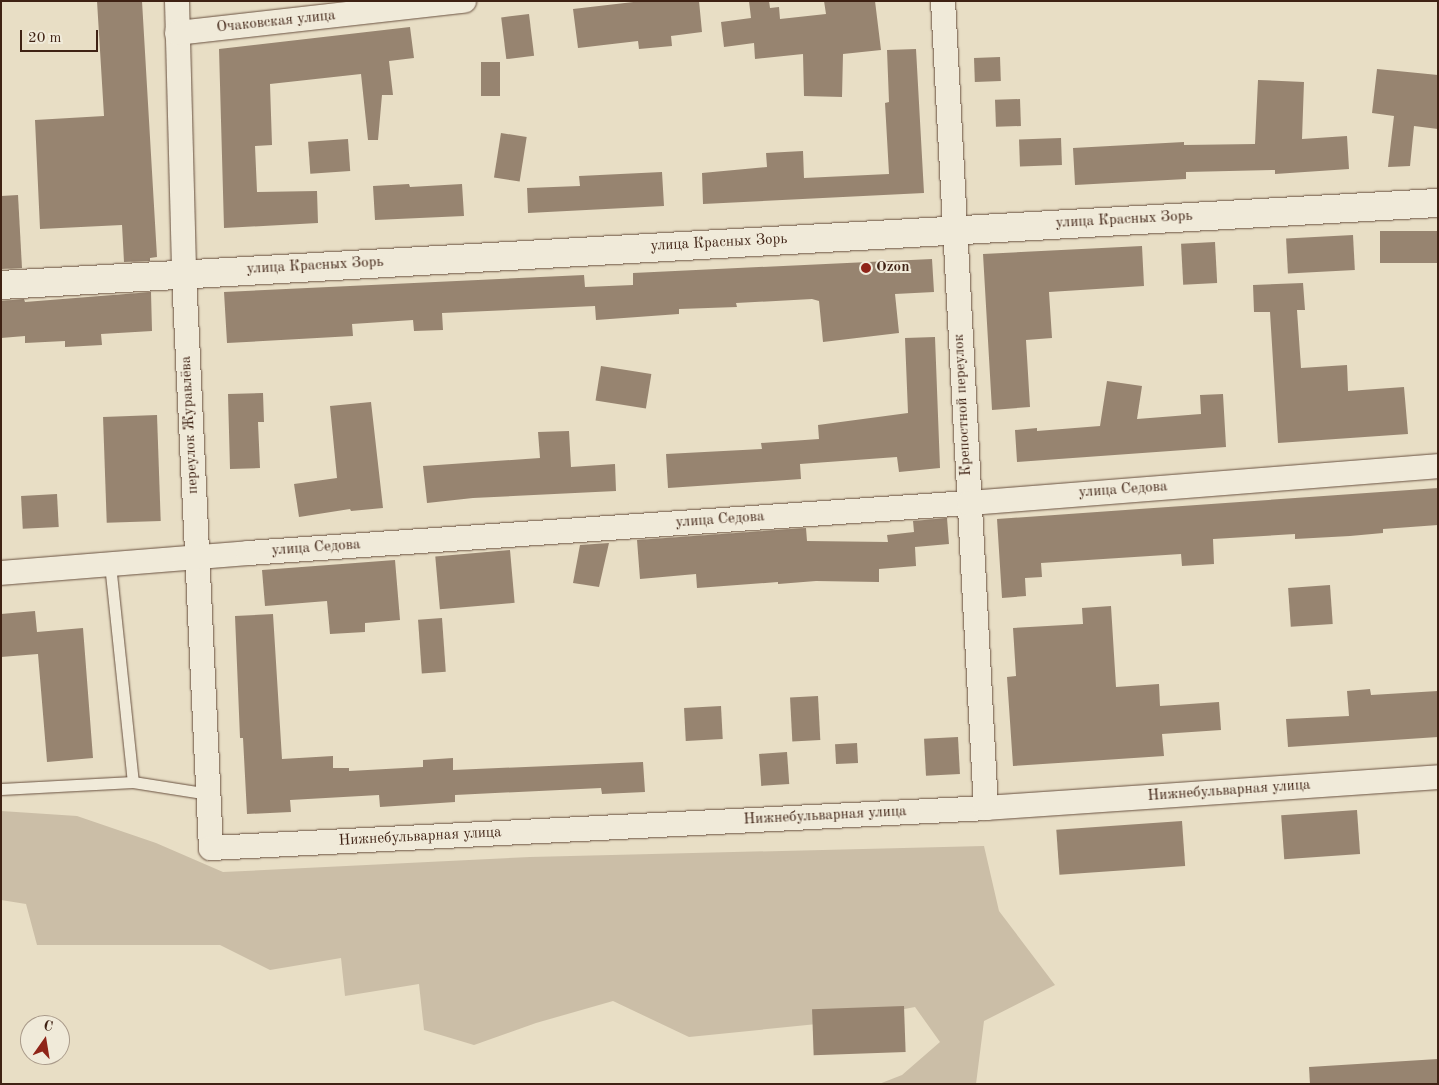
<!DOCTYPE html>
<html>
<head>
<meta charset="utf-8">
<style>
	body { margin:0 }
	#map { position:relative; width:1439px; height:1085px; overflow:hidden; background:#e8dec5; font-family:"Old Standard TT",serif }
	div>[style] { position:absolute }
	.green>* { inset:0; background:#cbbea7 }
	.building>* { inset:0; background:#978470; transform-origin:0 0 }
	.roads { filter:drop-shadow(0 0 1px #695140) drop-shadow(0 0 1px #695140) }
	.lane>* { height:11px; margin:-5.5px; padding:0 5.5px; transform-origin:5.5px; border-radius:5.5px; background:#f0ead9 }
	.street>* { height:24px; margin:-12px; padding:0 12px; transform-origin:12px; border-radius:12px; background:#f0ead9 }
	.secondary>* { height:28px; margin:-14px; padding:0 14px; transform-origin:14px; border-radius:14px; background:#f0ead9 }
	.dots>* { width:14px; height:14px; translate:-50% -50%; box-sizing:border-box; border:2px solid #f0ead9; border-radius:50% }
	span { translate:-50% -50%; white-space:nowrap; text-align:center; line-height:1.15; -webkit-text-stroke:4px #f0ead9; paint-order:stroke }
	.street-label { font-size:15px; color:#3f2214 }
	.poi-label { font-size:15px; color:#3f2214; font-weight:700 }
	.left { translate:0 -50%; text-align:left }
	.frame { position:absolute; inset:0; border:2px solid #3f2214; pointer-events:none }
	.north { position:absolute; left:20px; top:1015px; width:50px; height:50px; box-sizing:border-box; background:#f0ead9; border:1px solid #a99a8a; border-radius:50%; rotate:13deg; font-size:14px; font-weight:700; line-height:20px; text-align:center; color:#3f2214 }
	.north::after { content:''; display:block; margin:auto; width:18px; height:22px; background:#8f2418; clip-path:polygon(50% 0,100% 100%,50% 72%,0 100%) }
	.scale { position:absolute; left:20px; top:30px; width:78px; height:22px; box-sizing:border-box; border:2px solid #3f2214; border-top:0; padding-left:6px; font-size:15px; line-height:18px; white-space:nowrap; color:#3f2214; -webkit-text-stroke:4px #f0ead9; paint-order:stroke }
</style>
</head>
<body>
<div id="map">
	<div class="green">
		<div style="clip-path:polygon(1px 811px,77px 816px,156px 843px,223px 872px,530px 857px,984px 846px,999px 911px,1055px 985px,984px 1021px,976px 1084px,879px 1084px,902px 1075px,940px 1042px,915px 1007px,837px 1022px,689px 1037px,613px 1001px,536px 1023px,474px 1045px,424px 1030px,419px 984px,345px 996px,341px 958px,270px 970px,220px 945px,37px 945px,26px 904px,1px 900px)"></div>
	</div>
	<div class="building">
		<div style="clip-path:polygon(97px 1px,142px 1px,157px 257px,150px 258px,150px 261px,124px 262px,122px 225px,40px 229px,35px 120px,104px 116px)"></div>
		<div style="clip-path:polygon(642px 1px,699px 1px,702px 32px,671px 36px,672px 46px,639px 49px,638px 41px,578px 48px,573px 9px)"></div>
		<div style="clip-path:polygon(749px 1px,769px 1px,770px 8px,779px 7px,780px 19px,826px 14px,824px 1px,875px 1px,881px 50px,843px 54px,842px 97px,804px 96px,803px 54px,755px 59px,754px 43px,724px 47px,721px 22px,751px 18px)"></div>
		<div style="left:529px;top:14px;width:42px;height:28px;rotate:83deg"></div>
		<div style="clip-path:polygon(410px 27px,414px 58px,389px 61px,393px 95px,382px 95px,378px 140px,368px 140px,361px 74px,270px 84px,272px 145px,255px 146px,257px 192px,317px 191px,318px 223px,224px 228px,219px 49px)"></div>
		<div style="clip-path:polygon(916px 49px,924px 193px,703px 204px,702px 173px,767px 167px,766px 153px,803px 151px,804px 178px,889px 174px,885px 103px,889px 102px,887px 50px)"></div>
		<div style="left:1000px;top:57px;width:24px;height:26px;rotate:88deg"></div>
		<div style="left:481px;top:62px;width:19px;height:34px"></div>
		<div style="clip-path:polygon(1377px 69px,1438px 75px,1438px 129px,1414px 126px,1410px 166px,1388px 167px,1394px 116px,1372px 113px)"></div>
		<div style="clip-path:polygon(1258px 80px,1304px 82px,1302px 139px,1347px 136px,1349px 169px,1275px 174px,1275px 170px,1186px 172px,1186px 179px,1075px 185px,1073px 148px,1184px 142px,1184px 145px,1255px 144px)"></div>
		<div style="left:1020px;top:99px;width:27px;height:25px;rotate:88deg"></div>
		<div style="left:501px;top:133px;width:26px;height:45px;rotate:9deg"></div>
		<div style="left:1061px;top:138px;width:27px;height:42px;rotate:88deg"></div>
		<div style="left:348px;top:139px;width:32px;height:40px;rotate:86deg"></div>
		<div style="clip-path:polygon(662px 172px,664px 206px,528px 213px,527px 188px,580px 186px,579px 176px)"></div>
		<div style="clip-path:polygon(409px 184px,410px 187px,462px 184px,464px 216px,375px 220px,373px 186px)"></div>
		<div style="clip-path:polygon(18px 195px,22px 268px,1px 269px,1px 196px)"></div>
		<div style="left:1438px;top:231px;width:32px;height:58px;rotate:90deg"></div>
		<div style="left:1353px;top:235px;width:35px;height:67px;rotate:87deg"></div>
		<div style="left:1215px;top:242px;width:41px;height:34px;rotate:87deg"></div>
		<div style="clip-path:polygon(1142px 246px,1144px 286px,1049px 292px,1052px 338px,1026px 340px,1030px 407px,992px 410px,983px 254px)"></div>
		<div style="clip-path:polygon(932px 259px,934px 292px,895px 294px,899px 333px,823px 342px,819px 301px,812px 299px,736px 303px,737px 307px,679px 309px,679px 314px,596px 320px,595px 306px,442px 313px,443px 330px,414px 331px,413px 320px,352px 324px,353px 336px,227px 343px,224px 292px,584px 275px,585px 287px,633px 285px,633px 273px)"></div>
		<div style="clip-path:polygon(1303px 283px,1305px 310px,1297px 310px,1301px 368px,1347px 365px,1348px 391px,1404px 387px,1408px 434px,1278px 443px,1270px 312px,1254px 312px,1253px 285px)"></div>
		<div style="clip-path:polygon(151px 292px,152px 331px,101px 334px,102px 345px,65px 347px,65px 341px,25px 343px,25px 336px,1px 338px,1px 301px,24px 299px,25px 302px)"></div>
		<div style="clip-path:polygon(935px 337px,940px 468px,899px 472px,897px 457px,800px 464px,801px 479px,668px 488px,666px 454px,762px 449px,761px 443px,819px 439px,818px 425px,908px 413px,905px 338px)"></div>
		<div style="left:601px;top:366px;width:51px;height:35px;rotate:9deg"></div>
		<div style="clip-path:polygon(1107px 381px,1142px 386px,1137px 419px,1201px 414px,1200px 395px,1223px 394px,1226px 447px,1017px 462px,1015px 430px,1037px 428px,1037px 431px,1100px 426px)"></div>
		<div style="clip-path:polygon(263px 393px,264px 422px,258px 422px,260px 468px,230px 469px,228px 394px)"></div>
		<div style="clip-path:polygon(371px 402px,383px 508px,351px 511px,350px 509px,299px 517px,294px 484px,337px 478px,330px 406px)"></div>
		<div style="left:157px;top:415px;width:106px;height:54px;rotate:88deg"></div>
		<div style="clip-path:polygon(569px 431px,571px 467px,615px 464px,616px 491px,473px 498px,427px 503px,423px 466px,540px 458px,538px 432px)"></div>
		<div style="clip-path:polygon(1438px 488px,1438px 525px,1383px 529px,1383px 533px,1350px 536px,1295px 539px,1295px 534px,1213px 539px,1214px 564px,1182px 566px,1181px 554px,1041px 563px,1042px 577px,1025px 578px,1026px 596px,1002px 598px,997px 519px)"></div>
		<div style="left:57px;top:494px;width:33px;height:36px;rotate:87deg"></div>
		<div style="clip-path:polygon(947px 518px,949px 544px,915px 547px,916px 566px,879px 569px,879px 582px,816px 581px,778px 584px,778px 582px,697px 588px,696px 574px,640px 579px,637px 540px,806px 528px,807px 541px,888px 542px,887px 535px,914px 532px,913px 521px)"></div>
		<div style="clip-path:polygon(609px 543px,599px 587px,573px 583px,580px 545px)"></div>
		<div style="left:510px;top:550px;width:53px;height:75px;rotate:85deg"></div>
		<div style="clip-path:polygon(395px 560px,400px 620px,365px 623px,365px 632px,330px 634px,327px 601px,265px 606px,262px 570px)"></div>
		<div style="left:1330px;top:585px;width:39px;height:42px;rotate:86deg"></div>
		<div style="clip-path:polygon(1111px 606px,1116px 687px,1159px 684px,1160px 706px,1219px 702px,1221px 730px,1162px 734px,1164px 756px,1013px 766px,1007px 677px,1016px 676px,1013px 628px,1083px 624px,1082px 608px)"></div>
		<div style="clip-path:polygon(35px 611px,37px 632px,83px 628px,93px 758px,47px 762px,38px 654px,1px 657px,1px 614px)"></div>
		<div style="clip-path:polygon(273px 614px,282px 759px,333px 756px,333px 768px,349px 768px,349px 771px,423px 767px,423px 760px,453px 758px,453px 770px,643px 762px,645px 792px,602px 794px,601px 788px,455px 795px,455px 802px,380px 807px,379px 795px,290px 800px,291px 812px,247px 814px,243px 738px,240px 738px,235px 616px)"></div>
		<div style="left:442px;top:618px;width:54px;height:24px;rotate:86deg"></div>
		<div style="clip-path:polygon(1370px 689px,1371px 695px,1438px 691px,1438px 737px,1288px 747px,1286px 719px,1349px 716px,1347px 691px)"></div>
		<div style="left:818px;top:696px;width:44px;height:28px;rotate:87deg"></div>
		<div style="left:721px;top:706px;width:33px;height:37px;rotate:87deg"></div>
		<div style="left:958px;top:737px;width:37px;height:34px;rotate:87deg"></div>
		<div style="left:857px;top:743px;width:20px;height:22px;rotate:87deg"></div>
		<div style="left:787px;top:752px;width:32px;height:28px;rotate:86deg"></div>
		<div style="left:1357px;top:810px;width:44px;height:76px;rotate:86deg"></div>
		<div style="left:1182px;top:821px;width:45px;height:126px;rotate:86deg"></div>
		<div style="left:904px;top:1006px;width:46px;height:92px;rotate:88deg"></div>
		<div style="clip-path:polygon(1438px 1059px,1438px 1084px,1310px 1084px,1309px 1067px)"></div>
	</div>
	<div class="roads">
		<div class="lane">
			<div style="left:110px;top:564px;width:219px;rotate:84deg"></div>
			<div style="left:1px;top:789px;width:132px;rotate:-3deg"></div>
			<div style="left:133px;top:782px;width:77px;rotate:9deg"></div>
		</div>
		<div class="street">
			<div style="left:177px;top:1px;width:273px;rotate:88.5deg"></div>
			<div style="left:184px;top:274px;width:575px;rotate:87.31deg"></div>
			<div style="left:211px;top:848px;width:776px;rotate:-2.95deg"></div>
			<div style="left:986px;top:808px;width:453px;rotate:-3.9deg"></div>
			<div style="left:943px;top:1px;width:808px;rotate:86.95deg"></div>
			<div style="left:177px;top:33px;width:289px;rotate:-6.4deg"></div>
			<div style="left:1px;top:573px;width:248px;rotate:-4.6deg"></div>
			<div style="left:248px;top:553px;width:723px;rotate:-3.97deg"></div>
			<div style="left:969px;top:503px;width:470px;rotate:-4.5deg"></div>
		</div>
		<div class="secondary">
			<div style="left:1px;top:285px;width:1439px;rotate:-3.27deg"></div>
		</div>
	</div>
	<div class="dots">
		<div style="left:866px;top:268px;background:#8f2418"></div>
	</div>
	<div class="street-label">
		<span style="left:276px;top:22px;rotate:-6deg">Очаковская улица</span>
		<span style="left:1124px;top:220px;rotate:-3deg">улица Красных Зорь</span>
		<span style="left:719px;top:243px;rotate:-3deg">улица Красных Зорь</span>
		<span style="left:315px;top:266px;rotate:-3deg">улица Красных Зорь</span>
		<span style="left:963px;top:405px;rotate:-93deg">Крепостной переулок</span>
		<span style="left:190px;top:425px;rotate:-93deg">переулок Журавлёва</span>
		<span style="left:1123px;top:490px;rotate:-4deg">улица Седова</span>
		<span style="left:720px;top:520px;rotate:-4deg">улица Седова</span>
		<span style="left:316px;top:548px;rotate:-4deg">улица Седова</span>
		<span style="left:1229px;top:791px;rotate:-4deg">Нижнебульварная улица</span>
		<span style="left:825px;top:816px;rotate:-3deg">Нижнебульварная улица</span>
		<span style="left:420px;top:837px;rotate:-3deg">Нижнебульварная улица</span>
	</div>
	<div class="poi-label">
		<span class="left" style="left:876px;top:268px">Ozon</span>
	</div>
	<div class="frame"></div>
	<div class="north">С</div>
	<div class="scale">20 m</div>
</div>
</body>
</html>
